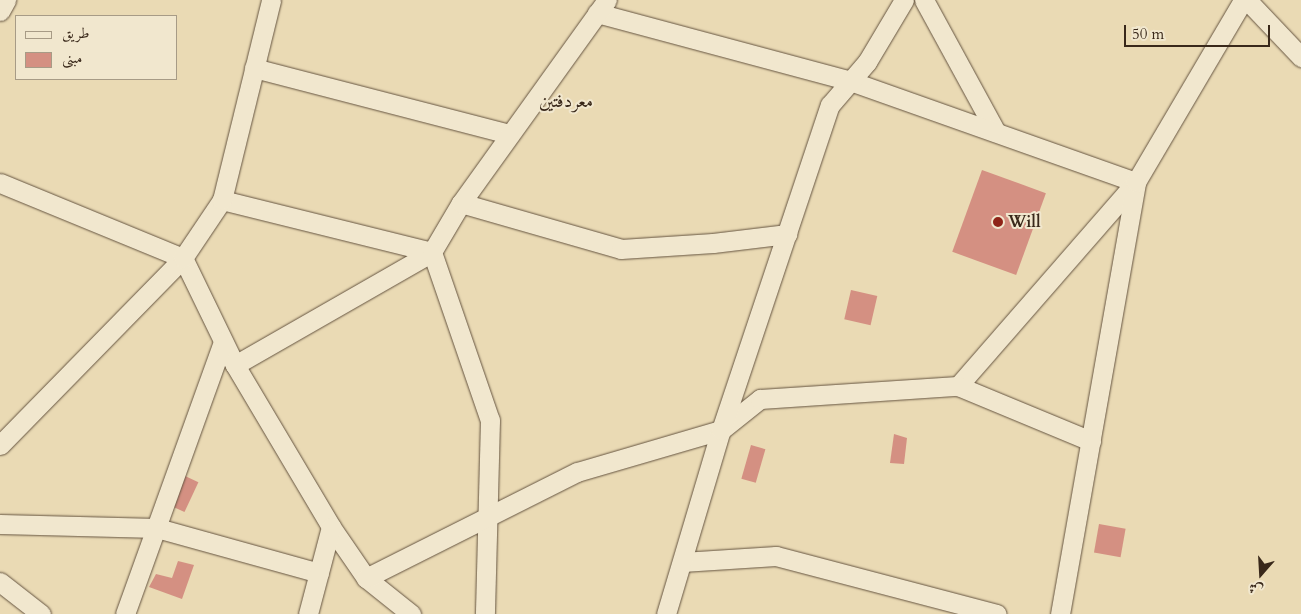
<!DOCTYPE html>
<html>
<head>
<meta charset="utf-8">
<style>
	body { margin:0 }
	#map { position:relative; width:1301px; height:614px; overflow:hidden; background:#eadab4; font-family:Cardo,Amiri,serif }
	div>[style] { position:absolute }
	.building>* { inset:0; background:#d49082; transform-origin:0 0 }
	.roads { filter:drop-shadow(0 0 1px #655440) drop-shadow(0 0 1px #655440) }
	.street>* { height:19px; margin:-9.5px; padding:0 9.5px; transform-origin:9.5px; border-radius:9.5px; background:#f1e7ce }
	.dots>* { width:14px; height:14px; translate:-50% -50%; box-sizing:border-box; border:2px solid #f1e7ce; border-radius:50% }
	span { translate:-50% -50%; white-space:nowrap; text-align:center; line-height:1.15; -webkit-text-stroke:4px #f1e7ce; paint-order:stroke }
	.poi-label { font-size:16px; color:#39281a; font-weight:700 }
	.left { translate:0 -50%; text-align:left }
	.quarter-label { font-size:19px; color:#39281a }
	.legend { position:absolute; left:15px; top:15px; width:162px; height:65px; box-sizing:border-box; background:#f1e7ce; border:1px solid #a79b86; margin:0; padding:6px 9px; list-style:none; font-size:15px; color:#39281a }
	.legend li { display:flex; align-items:center; gap:10px; height:25px }
	.legend b { width:25px; border:1px solid #a79b86 }
	.north { position:absolute; left:1236px; top:549px; width:50px; height:50px; -webkit-text-stroke:4px #f1e7ce; paint-order:stroke; rotate:199deg; font-size:14px; font-weight:700; line-height:20px; text-align:center; color:#39281a }
	.north::after { content:''; display:block; margin:auto; width:18px; height:22px; background:#39281a; clip-path:polygon(50% 0,100% 100%,50% 72%,0 100%) }
	.scale { position:absolute; left:1124px; top:25px; width:146px; height:22px; box-sizing:border-box; border:2px solid #39281a; border-top:0; padding-left:6px; font-size:15px; line-height:18px; white-space:nowrap; color:#39281a; -webkit-text-stroke:4px #f1e7ce; paint-order:stroke }
</style>
</head>
<body>
<div id="map">
	<div class="building">
		<div style="left:982px;top:170px;width:68px;height:87px;rotate:20deg"></div>
		<div style="left:851px;top:290px;width:27px;height:30px;rotate:13deg"></div>
		<div style="clip-path:polygon(894px 434px,907px 438px,904px 464px,890px 463px)"></div>
		<div style="left:751px;top:445px;width:15px;height:35px;rotate:16deg"></div>
		<div style="left:183px;top:475px;width:17px;height:33px;rotate:25deg"></div>
		<div style="left:1099px;top:524px;width:27px;height:29px;rotate:10deg"></div>
		<div style="clip-path:polygon(178px 561px,194px 565px,182px 599px,149px 587px,156px 574px,172px 578px)"></div>
	</div>
	<div class="roads">
		<div class="street">
			<div style="left:924px;top:0;width:150px;rotate:61.4deg"></div>
			<div style="left:1247px;top:0;width:79px;rotate:46.5deg"></div>
			<div style="left:0;top:11px;width:13px;rotate:-61deg"></div>
			<div style="left:597px;top:13px;width:262px;rotate:15deg"></div>
			<div style="left:850px;top:81px;width:303px;rotate:19.5deg"></div>
			<div style="left:1136px;top:182px;width:271px;rotate:131.1deg"></div>
			<div style="left:254px;top:68px;width:264px;rotate:14.5deg"></div>
			<div style="left:0;top:183px;width:198px;rotate:22.3deg"></div>
			<div style="left:183px;top:258px;width:119px;rotate:64.1deg"></div>
			<div style="left:235px;top:365px;width:188px;rotate:59.3deg"></div>
			<div style="left:331px;top:527px;width:62px;rotate:55.5deg"></div>
			<div style="left:366px;top:578px;width:58px;rotate:38.7deg"></div>
			<div style="left:222px;top:200px;width:216px;rotate:13.9deg"></div>
			<div style="left:432px;top:252px;width:178px;rotate:71deg"></div>
			<div style="left:490px;top:420px;width:194px;rotate:91.5deg"></div>
			<div style="left:461px;top:203px;width:166px;rotate:16deg"></div>
			<div style="left:621px;top:249px;width:92px;rotate:-3.7deg"></div>
			<div style="left:713px;top:243px;width:75px;rotate:-6.9deg"></div>
			<div style="left:235px;top:365px;width:227px;rotate:-29.8deg"></div>
			<div style="left:432px;top:252px;width:57px;rotate:-59.4deg"></div>
			<div style="left:461px;top:203px;width:250px;rotate:-54.3deg"></div>
			<div style="left:0;top:445px;width:262px;rotate:-45.6deg"></div>
			<div style="left:183px;top:258px;width:70px;rotate:-56.1deg"></div>
			<div style="left:222px;top:200px;width:206px;rotate:-76.2deg"></div>
			<div style="left:0;top:524px;width:157px;rotate:1.5deg"></div>
			<div style="left:157px;top:528px;width:168px;rotate:15.5deg"></div>
			<div style="left:682px;top:562px;width:94px;rotate:-3.7deg"></div>
			<div style="left:776px;top:556px;width:228px;rotate:14.7deg"></div>
			<div style="left:366px;top:578px;width:236px;rotate:-26.7deg"></div>
			<div style="left:577px;top:472px;width:150px;rotate:-16.3deg"></div>
			<div style="left:721px;top:430px;width:50px;rotate:-38.5deg"></div>
			<div style="left:760px;top:399px;width:198px;rotate:-3.8deg"></div>
			<div style="left:958px;top:386px;width:144px;rotate:22.5deg"></div>
			<div style="left:0;top:582px;width:52px;rotate:38deg"></div>
			<div style="left:125px;top:614px;width:289px;rotate:-70.2deg"></div>
			<div style="left:308px;top:614px;width:90px;rotate:-75.2deg"></div>
			<div style="left:666px;top:614px;width:192px;rotate:-73.4deg"></div>
			<div style="left:721px;top:430px;width:343px;rotate:-71.5deg"></div>
			<div style="left:830px;top:105px;width:57px;rotate:-49.3deg"></div>
			<div style="left:867px;top:62px;width:72px;rotate:-59.2deg"></div>
			<div style="left:1060px;top:614px;width:439px;rotate:-80deg"></div>
			<div style="left:1136px;top:182px;width:211px;rotate:-59.5deg"></div>
		</div>
	</div>
	<div class="dots">
		<div style="left:998px;top:222px;background:#8f2418"></div>
	</div>
	<div class="poi-label">
		<span class="left" style="left:1008px;top:222px">Will</span>
	</div>
	<div class="quarter-label">
		<span style="left:566px;top:102px">معردفتين</span>
	</div>
	<ul class="legend">
	<li><b style="height:6px;background:#f1e7ce"></b>طريق</li>
	<li><b style="height:14px;background:#d49082"></b>مبنى</li>
	</ul>
	<div class="north">ش</div>
	<div class="scale">50 m</div>
</div>
</body>
</html>
